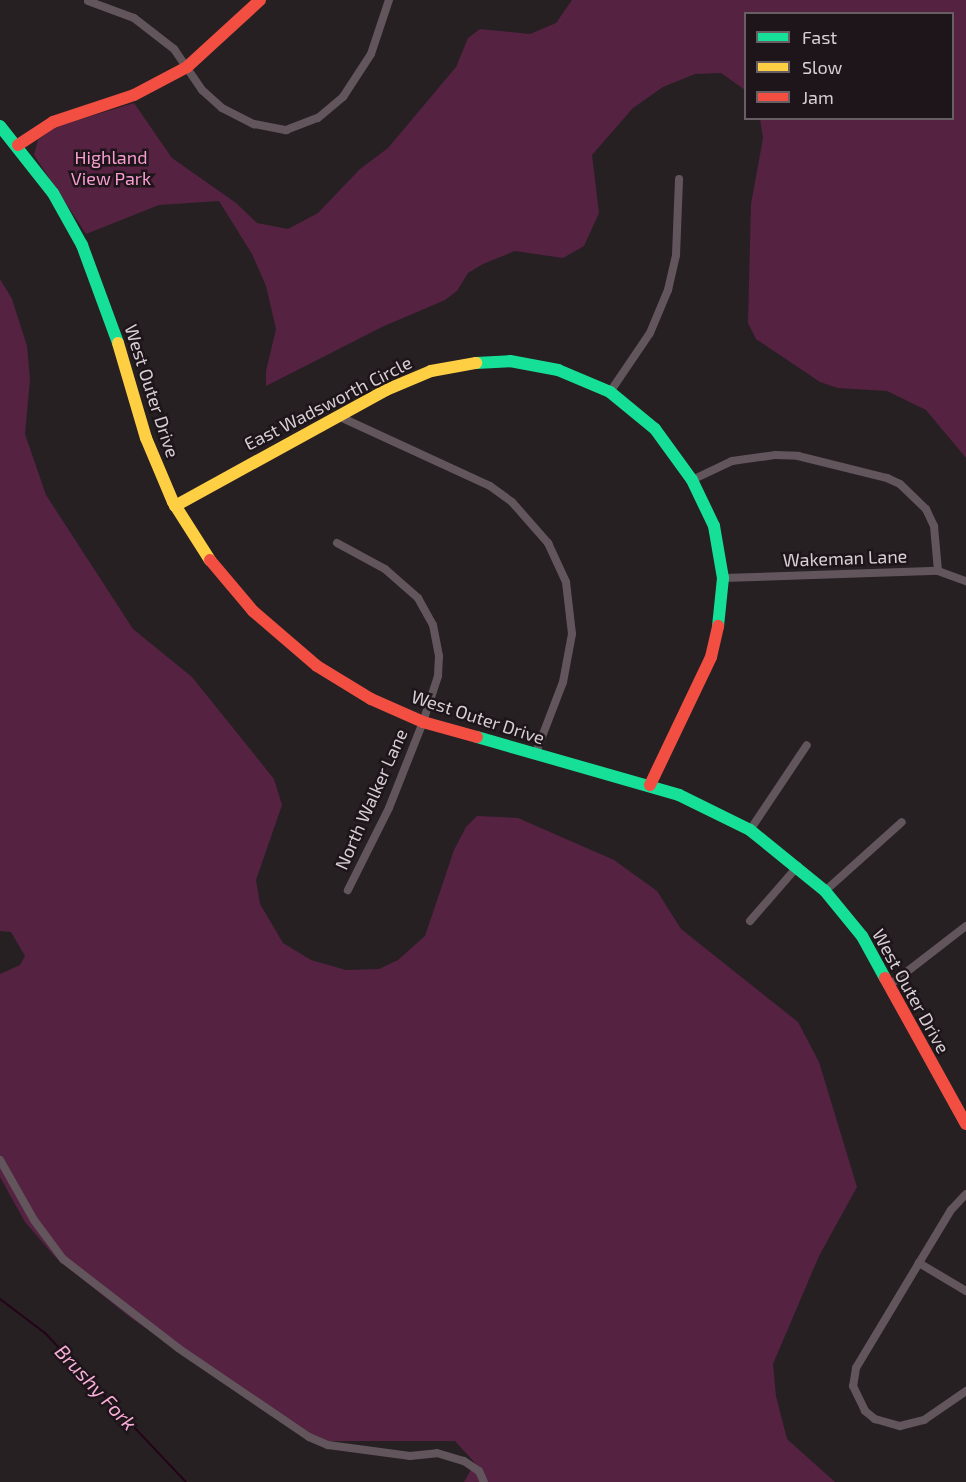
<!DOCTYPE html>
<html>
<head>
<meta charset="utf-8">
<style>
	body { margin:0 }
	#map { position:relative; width:966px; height:1482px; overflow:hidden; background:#262023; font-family:"Exo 2",sans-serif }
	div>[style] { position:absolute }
	.green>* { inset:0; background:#552241 }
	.stream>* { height:2px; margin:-1px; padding:0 1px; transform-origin:1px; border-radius:1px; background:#240317 }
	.street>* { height:8px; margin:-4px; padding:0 4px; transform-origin:4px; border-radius:4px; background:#62555c }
	.fast>* { height:12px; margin:-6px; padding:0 6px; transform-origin:6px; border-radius:6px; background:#16e098 }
	.slow>* { height:12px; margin:-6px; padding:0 6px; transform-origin:6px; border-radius:6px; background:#ffcf43 }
	.jam>* { height:12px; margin:-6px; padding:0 6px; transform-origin:6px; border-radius:6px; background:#f24e42 }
	span { translate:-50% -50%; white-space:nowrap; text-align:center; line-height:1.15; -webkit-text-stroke:5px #1e151a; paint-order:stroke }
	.park-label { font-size:18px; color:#f99dd1 }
	.street-label { font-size:18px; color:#d6cfd3 }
	.water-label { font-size:20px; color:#f8aed7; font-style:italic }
	.legend { position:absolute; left:744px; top:12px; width:210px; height:108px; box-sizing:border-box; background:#1e151a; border:2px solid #685f64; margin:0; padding:8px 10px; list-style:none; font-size:18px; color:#d6cfd3 }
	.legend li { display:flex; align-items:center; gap:12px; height:30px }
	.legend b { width:30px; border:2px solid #685f64 }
</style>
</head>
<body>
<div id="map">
	<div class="green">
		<div style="clip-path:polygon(572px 0,966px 0,966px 458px,926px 410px,887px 391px,838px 388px,820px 382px,756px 339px,748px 323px,751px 204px,763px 138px,760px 119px,952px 118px,952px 14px,746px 14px,745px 90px,721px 73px,695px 74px,663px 87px,633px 108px,592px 155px,599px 213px,584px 246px,563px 258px,515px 251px,483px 264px,468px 273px,457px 291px,445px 300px,382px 327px,266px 386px,266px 371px,276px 329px,266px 286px,252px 254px,219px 201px,159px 205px,86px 234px,34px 155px,38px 140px,55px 127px,134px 103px,172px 158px,236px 203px,257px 223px,288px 229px,318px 213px,360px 169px,388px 148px,456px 67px,468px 38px,480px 29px,530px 34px,556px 23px)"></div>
		<div style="clip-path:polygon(0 279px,12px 299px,27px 346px,30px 379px,25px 434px,46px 495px,133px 629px,192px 677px,274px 779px,282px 805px,256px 880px,260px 904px,283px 943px,311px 960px,346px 970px,379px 969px,398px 960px,425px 936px,454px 850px,466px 827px,477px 816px,518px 818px,614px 860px,657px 891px,681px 929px,798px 1022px,819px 1062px,857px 1187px,819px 1256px,773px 1364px,776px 1396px,787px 1439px,835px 1482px,464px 1482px,475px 1463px,455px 1441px,327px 1441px,288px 1424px,131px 1318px,56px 1258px,25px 1222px,0 1177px,0 974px,20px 965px,25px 956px,11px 932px,0 931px)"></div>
	</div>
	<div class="stream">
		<div style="left:0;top:1299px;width:56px;rotate:37.1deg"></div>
		<div style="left:45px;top:1333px;width:205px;rotate:46.6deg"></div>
	</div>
	<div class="street">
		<div style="left:88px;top:1px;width:49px;rotate:20.3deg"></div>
		<div style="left:134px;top:18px;width:51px;rotate:37.8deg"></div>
		<div style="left:174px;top:49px;width:50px;rotate:55.7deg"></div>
		<div style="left:202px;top:90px;width:27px;rotate:42deg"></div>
		<div style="left:222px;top:108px;width:36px;rotate:27deg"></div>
		<div style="left:254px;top:124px;width:33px;rotate:11deg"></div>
		<div style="left:286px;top:130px;width:34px;rotate:-21deg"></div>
		<div style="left:318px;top:118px;width:33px;rotate:-40deg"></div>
		<div style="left:343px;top:97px;width:51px;rotate:-56.9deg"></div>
		<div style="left:371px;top:54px;width:57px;rotate:-71.6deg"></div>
		<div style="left:610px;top:392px;width:71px;rotate:-55.9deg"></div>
		<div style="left:650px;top:333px;width:47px;rotate:-67.3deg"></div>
		<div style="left:668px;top:290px;width:36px;rotate:-77deg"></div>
		<div style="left:676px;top:255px;width:76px;rotate:-87.7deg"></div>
		<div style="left:338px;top:416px;width:167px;rotate:24.7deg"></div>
		<div style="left:490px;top:486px;width:27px;rotate:36deg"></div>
		<div style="left:512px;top:502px;width:55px;rotate:48.7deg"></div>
		<div style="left:548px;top:543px;width:43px;rotate:65.2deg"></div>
		<div style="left:566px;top:582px;width:52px;rotate:83.4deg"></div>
		<div style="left:572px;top:634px;width:49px;rotate:100.6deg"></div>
		<div style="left:563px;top:682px;width:78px;rotate:111deg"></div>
		<div style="left:692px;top:480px;width:44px;rotate:-25.4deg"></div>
		<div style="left:732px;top:461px;width:43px;rotate:-7.9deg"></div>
		<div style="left:775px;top:455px;width:23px;rotate:2deg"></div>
		<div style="left:798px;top:456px;width:92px;rotate:13.9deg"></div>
		<div style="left:887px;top:478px;width:14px;rotate:25deg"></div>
		<div style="left:900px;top:484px;width:36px;rotate:44deg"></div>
		<div style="left:926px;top:509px;width:19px;rotate:65deg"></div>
		<div style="left:934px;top:526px;width:45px;rotate:84.9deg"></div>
		<div style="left:337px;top:543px;width:55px;rotate:28.4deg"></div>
		<div style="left:385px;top:569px;width:44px;rotate:41.3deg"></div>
		<div style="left:418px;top:598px;width:31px;rotate:61deg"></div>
		<div style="left:433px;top:625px;width:32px;rotate:79deg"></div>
		<div style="left:439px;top:656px;width:20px;rotate:93deg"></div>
		<div style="left:438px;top:676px;width:48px;rotate:108.1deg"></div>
		<div style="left:423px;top:722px;width:92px;rotate:111.6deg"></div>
		<div style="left:389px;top:808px;width:92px;rotate:116.6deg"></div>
		<div style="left:723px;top:578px;width:215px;rotate:-1.9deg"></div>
		<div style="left:938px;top:571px;width:30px;rotate:20deg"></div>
		<div style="left:750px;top:830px;width:102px;rotate:-56.2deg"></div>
		<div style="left:825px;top:891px;width:103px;rotate:-41.9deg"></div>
		<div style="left:750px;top:921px;width:73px;rotate:-48.9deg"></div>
		<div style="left:891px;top:984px;width:95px;rotate:-37.7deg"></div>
		<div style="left:0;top:1160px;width:69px;rotate:60.5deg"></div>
		<div style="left:34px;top:1220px;width:49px;rotate:53.4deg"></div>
		<div style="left:63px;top:1259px;width:145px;rotate:37.7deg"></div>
		<div style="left:178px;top:1348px;width:158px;rotate:34.2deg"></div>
		<div style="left:309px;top:1437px;width:21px;rotate:23deg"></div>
		<div style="left:328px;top:1445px;width:83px;rotate:7.6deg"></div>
		<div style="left:410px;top:1456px;width:27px;rotate:-6deg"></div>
		<div style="left:437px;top:1453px;width:28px;rotate:17deg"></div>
		<div style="left:464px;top:1461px;width:18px;rotate:34deg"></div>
		<div style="left:479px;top:1471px;width:12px;rotate:66deg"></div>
		<div style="left:919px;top:1263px;width:62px;rotate:-58.9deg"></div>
		<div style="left:951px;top:1210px;width:22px;rotate:-47deg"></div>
		<div style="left:966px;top:1291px;width:55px;rotate:-149.2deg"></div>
		<div style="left:919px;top:1263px;width:122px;rotate:121deg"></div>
		<div style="left:856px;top:1368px;width:18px;rotate:99deg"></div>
		<div style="left:853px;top:1386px;width:28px;rotate:64deg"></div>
		<div style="left:865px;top:1411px;width:13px;rotate:39deg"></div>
		<div style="left:875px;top:1419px;width:26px;rotate:16deg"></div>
		<div style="left:900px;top:1426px;width:25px;rotate:-14deg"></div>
		<div style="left:924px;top:1420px;width:51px;rotate:-34.6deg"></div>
	</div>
	<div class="fast">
		<div style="left:0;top:126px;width:85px;rotate:51.7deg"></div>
		<div style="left:53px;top:193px;width:60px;rotate:60.9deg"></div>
		<div style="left:82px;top:245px;width:104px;rotate:69.8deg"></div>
		<div style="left:476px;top:363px;width:34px;rotate:-3deg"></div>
		<div style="left:510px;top:361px;width:49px;rotate:10.6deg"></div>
		<div style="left:558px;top:370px;width:56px;rotate:22.9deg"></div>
		<div style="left:610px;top:392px;width:58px;rotate:39.4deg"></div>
		<div style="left:655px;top:429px;width:63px;rotate:54deg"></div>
		<div style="left:692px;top:480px;width:51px;rotate:64.4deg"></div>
		<div style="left:714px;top:526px;width:53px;rotate:80.2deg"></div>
		<div style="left:723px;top:578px;width:48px;rotate:95.9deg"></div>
		<div style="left:477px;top:737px;width:210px;rotate:16deg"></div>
		<div style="left:679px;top:795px;width:79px;rotate:26.2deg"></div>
		<div style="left:750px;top:830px;width:97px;rotate:39.1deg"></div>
		<div style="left:825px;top:891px;width:58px;rotate:50.6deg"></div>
		<div style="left:862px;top:936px;width:48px;rotate:61.3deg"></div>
	</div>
	<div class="slow">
		<div style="left:118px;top:343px;width:99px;rotate:73.6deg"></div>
		<div style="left:146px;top:438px;width:69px;rotate:67.1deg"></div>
		<div style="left:173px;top:502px;width:69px;rotate:57.5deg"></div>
		<div style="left:175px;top:506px;width:241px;rotate:-28.8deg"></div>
		<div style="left:386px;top:390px;width:49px;rotate:-22.9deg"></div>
		<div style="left:431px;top:371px;width:46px;rotate:-10.1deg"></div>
	</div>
	<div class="jam">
		<div style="left:18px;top:145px;width:42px;rotate:-33.3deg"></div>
		<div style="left:53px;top:122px;width:85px;rotate:-18.4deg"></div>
		<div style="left:134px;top:95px;width:60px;rotate:-27.8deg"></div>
		<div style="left:187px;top:67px;width:99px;rotate:-42.5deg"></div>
		<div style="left:210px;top:560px;width:67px;rotate:49.9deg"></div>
		<div style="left:253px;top:611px;width:84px;rotate:40.7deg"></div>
		<div style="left:317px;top:666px;width:63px;rotate:31.4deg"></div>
		<div style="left:371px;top:699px;width:57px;rotate:23.9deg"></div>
		<div style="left:423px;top:722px;width:56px;rotate:15.5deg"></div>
		<div style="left:650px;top:785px;width:142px;rotate:-64.5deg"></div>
		<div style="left:711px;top:657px;width:32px;rotate:-77deg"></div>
		<div style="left:885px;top:978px;width:167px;rotate:61deg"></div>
	</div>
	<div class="park-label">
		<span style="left:111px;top:168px">Highland<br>View Park</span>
	</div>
	<div class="street-label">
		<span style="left:152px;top:391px;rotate:72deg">West Outer Drive</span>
		<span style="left:328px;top:403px;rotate:-27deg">East Wadsworth Circle</span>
		<span style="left:845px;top:558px;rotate:-2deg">Wakeman Lane</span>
		<span style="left:478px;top:717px;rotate:18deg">West Outer Drive</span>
		<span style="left:371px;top:799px;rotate:-66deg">North Walker Lane</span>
		<span style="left:911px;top:991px;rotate:61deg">West Outer Drive</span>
	</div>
	<div class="water-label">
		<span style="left:96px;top:1387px;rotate:47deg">Brushy Fork</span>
	</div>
	<ul class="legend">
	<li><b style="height:8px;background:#16e098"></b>Fast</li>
	<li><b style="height:8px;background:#ffcf43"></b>Slow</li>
	<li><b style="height:8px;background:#f24e42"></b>Jam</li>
	</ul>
</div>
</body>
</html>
